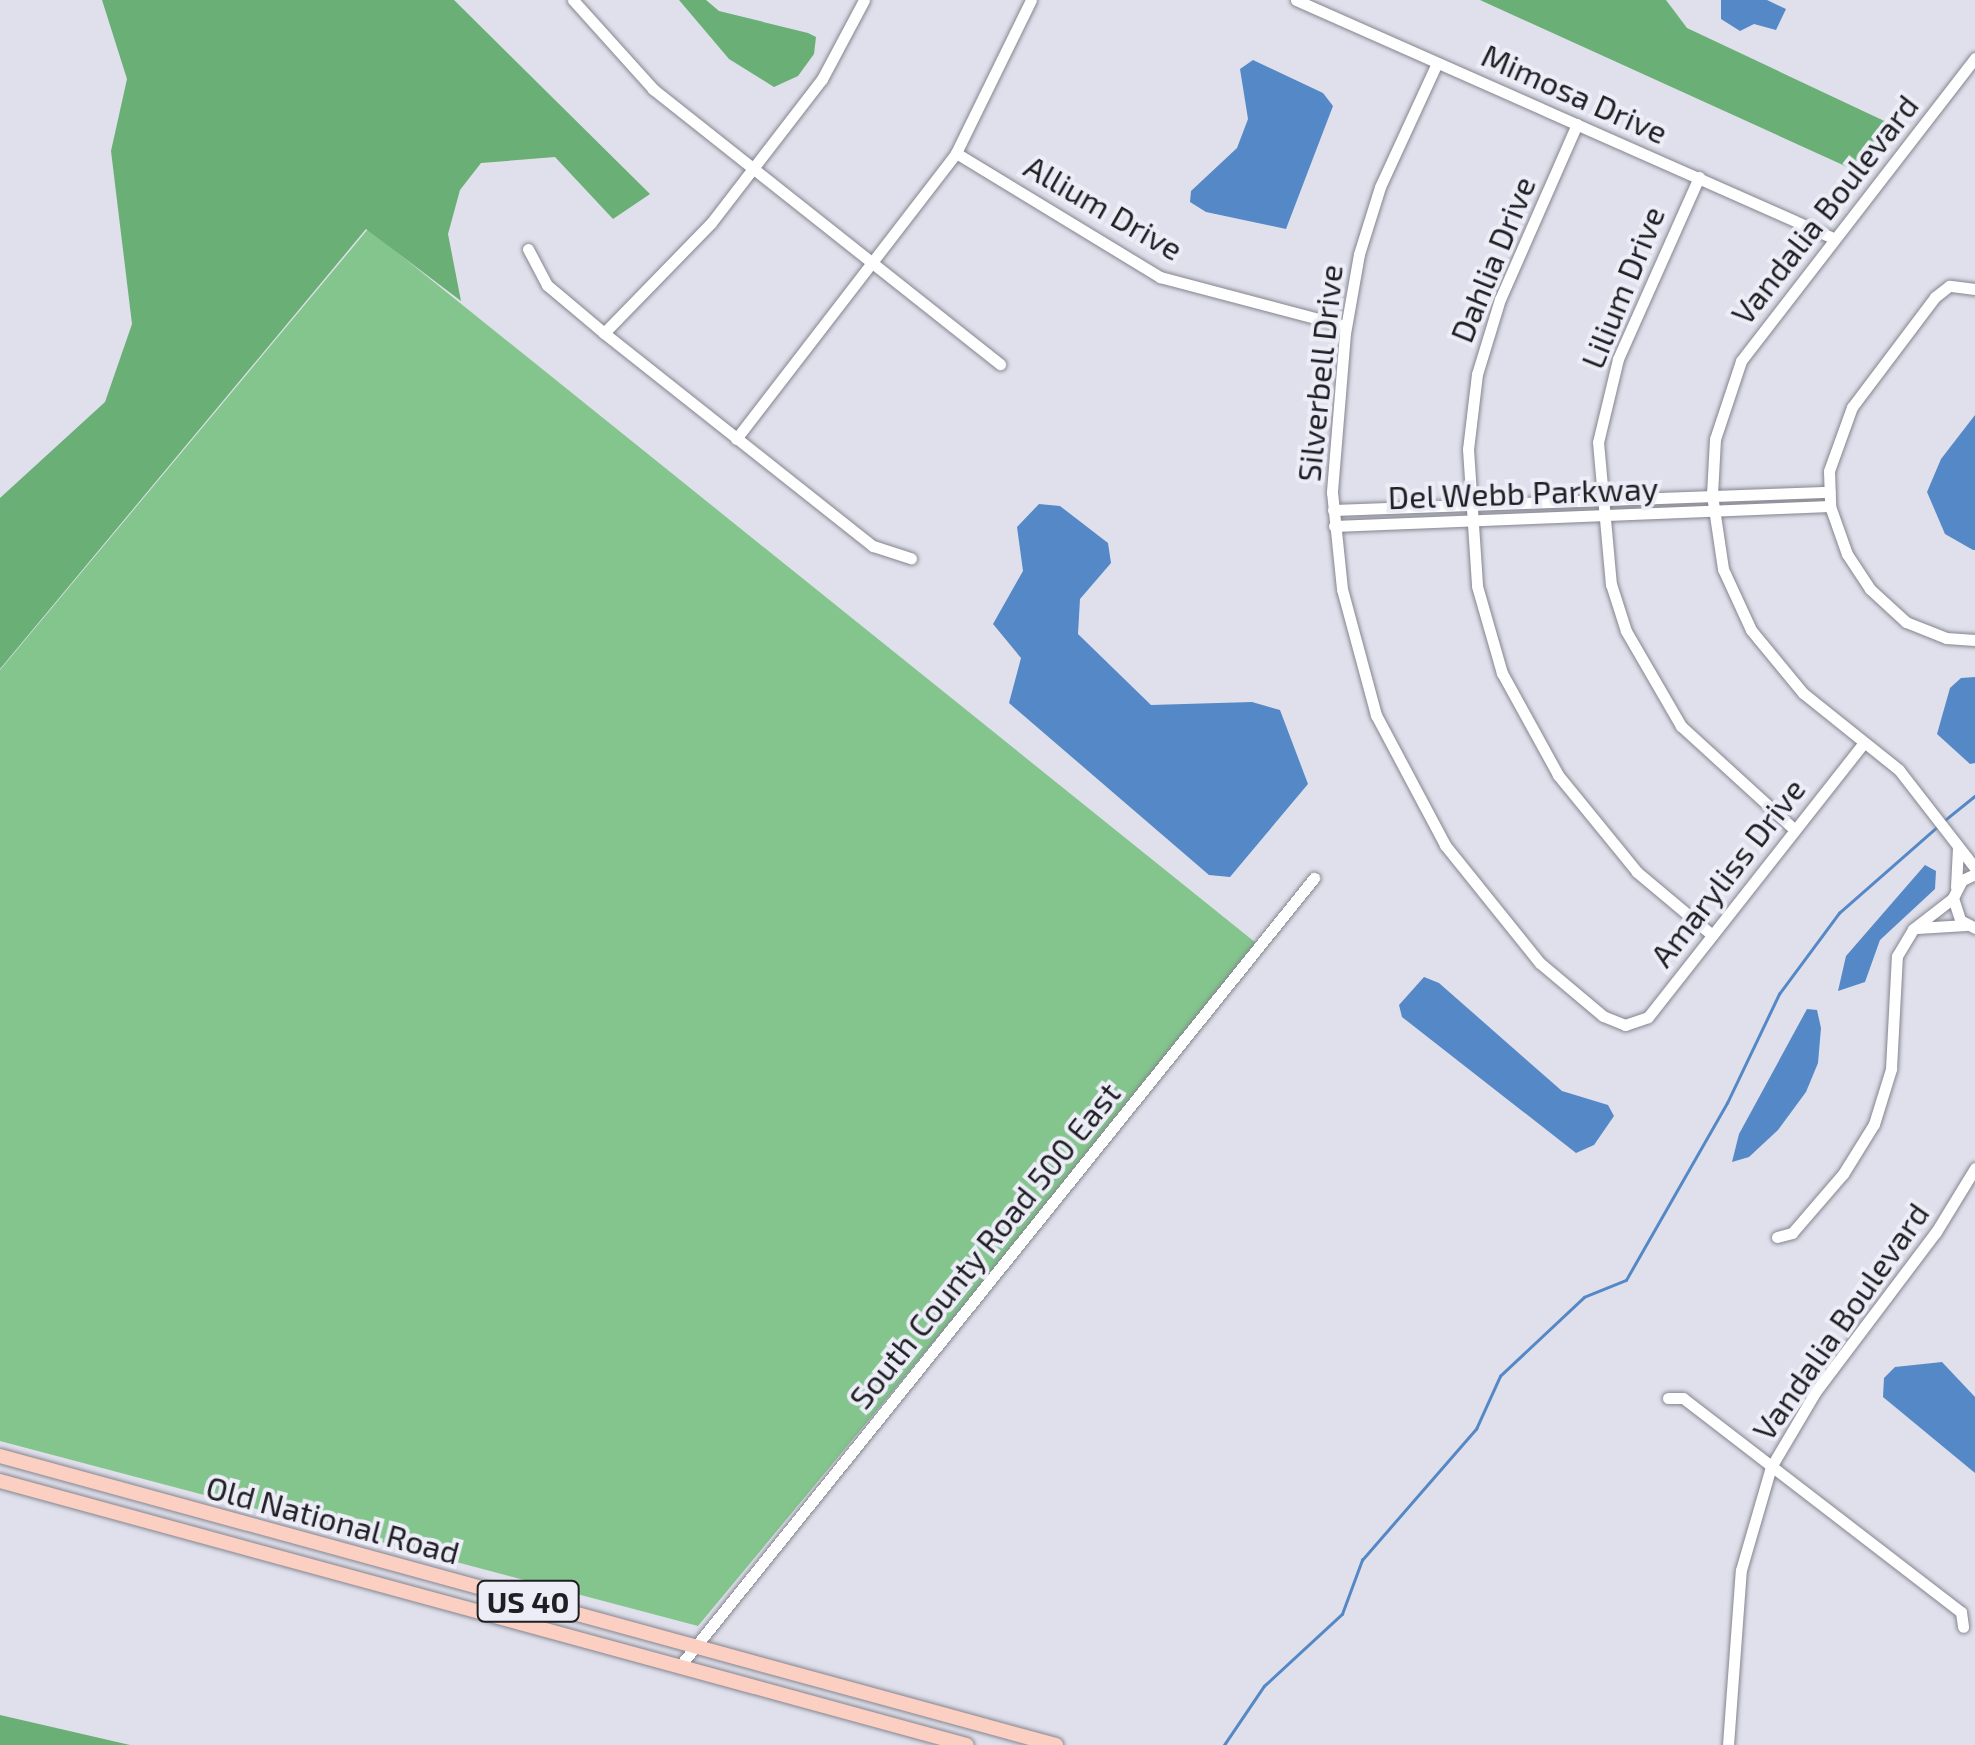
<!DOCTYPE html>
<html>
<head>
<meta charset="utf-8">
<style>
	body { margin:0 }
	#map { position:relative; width:1975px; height:1745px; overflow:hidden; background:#dfe0eb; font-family:"Exo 2",sans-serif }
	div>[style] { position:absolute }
	.green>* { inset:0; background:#83c58d }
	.forest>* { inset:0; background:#6aaf75 }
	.water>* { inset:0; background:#5588c6 }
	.stream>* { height:2.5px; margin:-1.25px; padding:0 1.25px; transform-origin:1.25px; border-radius:1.25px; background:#5588c6 }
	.roads { filter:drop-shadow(0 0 2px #84858f) drop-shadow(0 0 2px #84858f) }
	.minor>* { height:11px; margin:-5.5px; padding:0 5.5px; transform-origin:5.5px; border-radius:5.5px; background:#fff }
	.major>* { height:14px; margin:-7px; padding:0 7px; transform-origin:7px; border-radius:7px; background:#fbcfc2 }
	span { translate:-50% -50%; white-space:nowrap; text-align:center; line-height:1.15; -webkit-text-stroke:8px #ededf8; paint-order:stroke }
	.shield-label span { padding:2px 8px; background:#ededf8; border:2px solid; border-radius:8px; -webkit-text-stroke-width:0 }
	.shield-label { font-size:30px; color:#1f1f23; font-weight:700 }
	.street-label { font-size:32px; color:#1f1f23 }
</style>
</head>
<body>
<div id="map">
	<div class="green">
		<div style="clip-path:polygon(368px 229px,1261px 947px,698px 1626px,0 1441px,0 670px)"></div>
	</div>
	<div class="forest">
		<div style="clip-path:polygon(102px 0,454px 0,650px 194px,613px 219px,555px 157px,481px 163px,460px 190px,448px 234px,461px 301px,366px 229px,0 669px,0 498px,105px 402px,132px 324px,111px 151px,127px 79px)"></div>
		<div style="clip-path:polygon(679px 0,706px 0,719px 11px,808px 33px,816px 37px,814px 54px,798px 76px,774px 87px,729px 59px)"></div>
		<div style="clip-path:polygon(1480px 0,1666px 0,1687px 28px,1895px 126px,1854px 170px)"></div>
		<div style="clip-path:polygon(0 1715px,130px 1745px,0 1745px)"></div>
	</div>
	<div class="water">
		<div style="clip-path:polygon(1721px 0,1767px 0,1786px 9px,1776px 30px,1754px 24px,1740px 31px,1721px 19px)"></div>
		<div style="clip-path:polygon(1253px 60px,1323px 93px,1333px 106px,1286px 229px,1206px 212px,1190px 202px,1191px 191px,1237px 148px,1248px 119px,1240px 69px)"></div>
		<div style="clip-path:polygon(1975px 415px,1975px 550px,1973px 550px,1945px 534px,1927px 492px,1941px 459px)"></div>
		<div style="clip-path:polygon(1039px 504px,1060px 506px,1108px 543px,1111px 563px,1080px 599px,1078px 634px,1151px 705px,1252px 702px,1280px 710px,1308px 784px,1230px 877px,1209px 875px,1009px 703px,1021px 658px,993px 624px,1023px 571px,1017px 527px)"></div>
		<div style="clip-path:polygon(1975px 677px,1975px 763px,1970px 764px,1937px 734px,1950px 688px,1961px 678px)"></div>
		<div style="clip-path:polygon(1925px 865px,1936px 871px,1935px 889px,1880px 940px,1865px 982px,1838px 991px,1846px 956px)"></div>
		<div style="clip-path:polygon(1424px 977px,1439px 983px,1562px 1091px,1608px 1105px,1614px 1116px,1594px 1145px,1576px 1153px,1402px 1017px,1399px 1005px)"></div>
		<div style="clip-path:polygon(1807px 1009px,1817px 1010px,1821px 1028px,1818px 1063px,1806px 1092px,1778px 1130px,1749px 1157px,1732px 1162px,1739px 1134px)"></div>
		<div style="clip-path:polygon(1942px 1362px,1975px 1397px,1975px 1473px,1883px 1397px,1884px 1378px,1895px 1367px)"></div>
	</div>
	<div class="stream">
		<div style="left:1945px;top:820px;width:38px;rotate:-39deg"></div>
		<div style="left:1224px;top:1745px;width:71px;rotate:-55.9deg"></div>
		<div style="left:1264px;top:1686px;width:106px;rotate:-42.7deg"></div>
		<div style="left:1342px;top:1614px;width:58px;rotate:-69.7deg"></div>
		<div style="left:1362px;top:1560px;width:174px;rotate:-49deg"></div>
		<div style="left:1476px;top:1429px;width:58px;rotate:-65.6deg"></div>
		<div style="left:1500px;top:1376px;width:115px;rotate:-43.2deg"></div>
		<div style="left:1584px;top:1297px;width:45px;rotate:-22deg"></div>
		<div style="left:1626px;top:1280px;width:204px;rotate:-60.3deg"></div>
		<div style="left:1727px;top:1103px;width:121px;rotate:-64.5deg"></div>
		<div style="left:1779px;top:994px;width:101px;rotate:-53.5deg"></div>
		<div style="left:1839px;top:913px;width:133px;rotate:-41.3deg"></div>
	</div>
	<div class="roads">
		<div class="minor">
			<div style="left:573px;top:0;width:120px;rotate:48deg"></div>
			<div style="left:653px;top:89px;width:443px;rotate:38.4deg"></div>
			<div style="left:1296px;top:0;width:585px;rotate:23.89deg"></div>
			<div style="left:1975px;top:58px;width:383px;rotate:127.7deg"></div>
			<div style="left:1741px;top:361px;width:82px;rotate:108.4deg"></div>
			<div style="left:1715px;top:439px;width:56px;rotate:93.1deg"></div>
			<div style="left:1712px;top:495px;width:75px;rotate:81.5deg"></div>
			<div style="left:1723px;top:569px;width:67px;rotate:65.3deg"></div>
			<div style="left:1751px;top:630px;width:82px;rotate:50.5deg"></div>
			<div style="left:1803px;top:693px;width:123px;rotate:38.7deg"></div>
			<div style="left:1899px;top:770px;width:124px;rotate:52.2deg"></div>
			<div style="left:1437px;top:63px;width:136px;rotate:114.7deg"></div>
			<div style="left:1380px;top:187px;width:70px;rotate:107.4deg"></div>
			<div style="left:1359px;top:254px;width:80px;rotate:100deg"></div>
			<div style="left:1345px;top:333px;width:160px;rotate:94.7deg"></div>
			<div style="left:1332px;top:492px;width:98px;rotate:84.1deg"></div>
			<div style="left:1342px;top:589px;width:131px;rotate:74.9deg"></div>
			<div style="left:1376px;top:715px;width:147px;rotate:62deg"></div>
			<div style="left:1445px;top:845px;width:151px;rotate:51.2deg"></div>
			<div style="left:1540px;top:963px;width:82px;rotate:40.1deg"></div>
			<div style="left:1603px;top:1016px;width:24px;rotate:22deg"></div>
			<div style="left:1625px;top:1025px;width:24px;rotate:-19deg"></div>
			<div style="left:1648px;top:1017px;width:349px;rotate:-51.8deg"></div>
			<div style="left:1577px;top:124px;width:191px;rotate:113.7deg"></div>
			<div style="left:1500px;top:299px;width:78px;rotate:107deg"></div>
			<div style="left:1477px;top:374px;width:76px;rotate:96.8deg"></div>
			<div style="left:1468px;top:449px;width:137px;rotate:86.2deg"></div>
			<div style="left:1477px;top:586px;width:91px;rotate:74deg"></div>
			<div style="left:1502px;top:673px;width:116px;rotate:61.2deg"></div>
			<div style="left:1558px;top:775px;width:125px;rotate:50.8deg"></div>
			<div style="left:1637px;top:872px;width:98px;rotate:40deg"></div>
			<div style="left:956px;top:153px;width:239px;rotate:31.3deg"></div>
			<div style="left:1160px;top:277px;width:192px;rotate:14.8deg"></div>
			<div style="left:1699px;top:177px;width:199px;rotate:114deg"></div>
			<div style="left:1618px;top:359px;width:85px;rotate:103.5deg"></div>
			<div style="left:1598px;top:442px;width:143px;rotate:84.8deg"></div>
			<div style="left:1611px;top:584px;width:49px;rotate:72.3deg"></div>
			<div style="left:1626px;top:631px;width:110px;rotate:59.9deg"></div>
			<div style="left:1681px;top:726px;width:154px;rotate:42.4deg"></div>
			<div style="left:528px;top:249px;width:41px;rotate:62.2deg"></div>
			<div style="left:547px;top:285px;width:75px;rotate:40.1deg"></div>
			<div style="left:604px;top:333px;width:343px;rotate:38.4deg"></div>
			<div style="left:873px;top:546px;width:40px;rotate:18deg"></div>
			<div style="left:1975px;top:289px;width:26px;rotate:-173deg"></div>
			<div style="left:1949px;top:286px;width:18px;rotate:142deg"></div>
			<div style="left:1935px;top:297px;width:138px;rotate:127deg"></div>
			<div style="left:1852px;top:407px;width:68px;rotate:109.8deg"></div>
			<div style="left:1829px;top:471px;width:35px;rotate:88deg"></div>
			<div style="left:1830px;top:506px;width:51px;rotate:70.5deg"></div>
			<div style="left:1847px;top:554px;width:42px;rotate:56.7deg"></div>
			<div style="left:1870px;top:589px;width:49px;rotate:42.5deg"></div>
			<div style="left:1906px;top:622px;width:43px;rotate:21.8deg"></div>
			<div style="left:1946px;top:638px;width:29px;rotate:4deg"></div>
			<div style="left:604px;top:333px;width:153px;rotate:-45.8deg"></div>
			<div style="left:711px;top:223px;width:182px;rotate:-52.4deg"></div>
			<div style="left:822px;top:79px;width:89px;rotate:-62deg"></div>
			<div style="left:736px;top:439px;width:361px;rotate:-52.4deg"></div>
			<div style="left:956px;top:153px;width:170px;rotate:-63.9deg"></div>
			<div style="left:1333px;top:510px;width:497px;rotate:-2.1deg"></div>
			<div style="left:1334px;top:526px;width:496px;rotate:-2.3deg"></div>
			<div style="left:1975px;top:874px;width:14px;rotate:155deg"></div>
			<div style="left:1962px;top:880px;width:20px;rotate:117deg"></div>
			<div style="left:1953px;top:898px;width:23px;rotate:72deg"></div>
			<div style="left:1960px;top:920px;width:17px;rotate:28deg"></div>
			<div style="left:1956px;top:887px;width:40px;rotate:-87.1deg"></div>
			<div style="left:1917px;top:928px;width:49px;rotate:-3.5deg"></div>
			<div style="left:1777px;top:1237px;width:16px;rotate:-15deg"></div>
			<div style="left:1792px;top:1233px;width:78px;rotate:-49.2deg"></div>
			<div style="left:1843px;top:1174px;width:59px;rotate:-58.2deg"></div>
			<div style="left:1874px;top:1124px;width:58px;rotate:-72.8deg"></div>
			<div style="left:1891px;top:1069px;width:113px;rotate:-87deg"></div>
			<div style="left:1897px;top:956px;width:31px;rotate:-59deg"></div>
			<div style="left:1913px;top:929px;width:51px;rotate:-37.8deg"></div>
			<div style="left:1668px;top:1398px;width:15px"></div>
			<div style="left:1683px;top:1398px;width:351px;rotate:37.6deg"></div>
			<div style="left:1961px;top:1612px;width:15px;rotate:82deg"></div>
			<div style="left:679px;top:1667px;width:1013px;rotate:-51.17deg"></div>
			<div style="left:1728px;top:1745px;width:175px;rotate:-85.8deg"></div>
			<div style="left:1741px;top:1570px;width:107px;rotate:-73.8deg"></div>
			<div style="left:1771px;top:1467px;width:88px;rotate:-59.4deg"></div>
			<div style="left:1816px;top:1391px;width:199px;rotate:-53deg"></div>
			<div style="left:1936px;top:1232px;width:75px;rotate:-58.6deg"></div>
		</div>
		<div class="major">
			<div style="left:0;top:1456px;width:1095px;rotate:15.31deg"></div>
			<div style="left:0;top:1481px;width:1002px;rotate:15.27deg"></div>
		</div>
	</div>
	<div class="shield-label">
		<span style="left:528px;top:1601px">US 40</span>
	</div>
	<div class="street-label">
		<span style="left:1575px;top:93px;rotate:24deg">Mimosa Drive</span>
		<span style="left:1104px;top:207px;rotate:30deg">Allium Drive</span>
		<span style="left:1824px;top:209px;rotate:-52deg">Vandalia Boulevard</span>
		<span style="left:1492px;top:259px;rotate:-68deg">Dahlia Drive</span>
		<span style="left:1622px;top:287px;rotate:-68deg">Lilium Drive</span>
		<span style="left:1319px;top:373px;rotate:-84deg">Silverbell Drive</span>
		<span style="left:1523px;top:492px;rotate:-2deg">Del Webb Parkway</span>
		<span style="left:1727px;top:872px;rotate:-52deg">Amaryliss Drive</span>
		<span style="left:984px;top:1245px;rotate:-51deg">South County Road 500 East</span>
		<span style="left:1840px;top:1321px;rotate:-55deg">Vandalia Boulevard</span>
		<span style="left:333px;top:1519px;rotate:15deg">Old National Road</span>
	</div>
</div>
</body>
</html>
